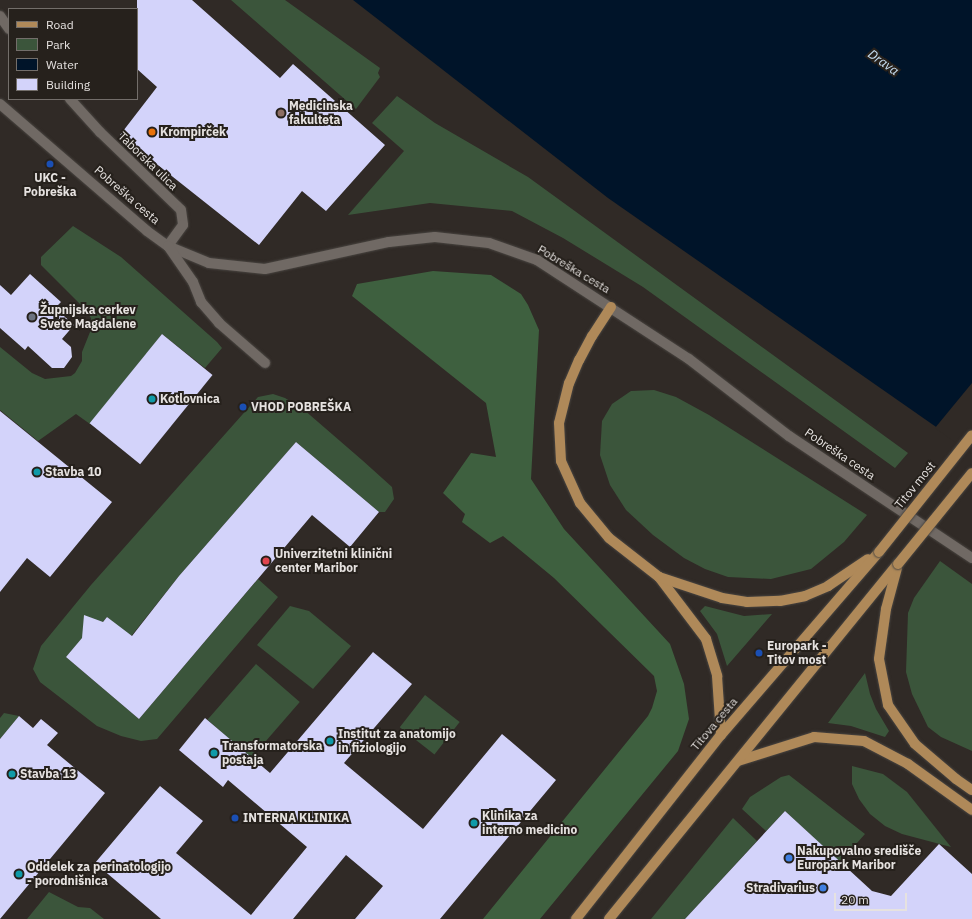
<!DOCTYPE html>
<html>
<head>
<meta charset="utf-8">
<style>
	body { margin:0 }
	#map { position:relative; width:972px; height:919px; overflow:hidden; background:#302a26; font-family:"IBM Plex Sans",sans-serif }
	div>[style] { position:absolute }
	.green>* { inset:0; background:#3b553b; transform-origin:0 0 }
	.forest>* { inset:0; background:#3e603f }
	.water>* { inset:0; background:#001429 }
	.pier>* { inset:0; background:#302a26 }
	.building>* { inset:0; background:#d3d3fa; transform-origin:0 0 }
	.roads { filter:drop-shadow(0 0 1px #494541) drop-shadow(0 0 1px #494541) }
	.minor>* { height:10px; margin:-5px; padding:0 5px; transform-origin:5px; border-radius:5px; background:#706964 }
	.major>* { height:10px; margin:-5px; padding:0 5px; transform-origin:5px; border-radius:5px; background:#af8959 }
	.bridges { filter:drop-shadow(0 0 1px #494541) drop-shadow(0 0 1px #494541) }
	.major-bridge>* { height:10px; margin:-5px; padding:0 5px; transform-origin:5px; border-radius:5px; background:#af8959 }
	.dots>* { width:11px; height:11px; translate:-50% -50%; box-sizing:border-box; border:2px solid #26211c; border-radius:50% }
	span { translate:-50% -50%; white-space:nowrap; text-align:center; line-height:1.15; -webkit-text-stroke:4px #26211c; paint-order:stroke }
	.poi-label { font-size:12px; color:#e6e2e0; font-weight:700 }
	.left { translate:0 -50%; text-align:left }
	.right { translate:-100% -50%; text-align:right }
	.street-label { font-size:12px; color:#e6e2e0 }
	.water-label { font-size:13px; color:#c8e0f5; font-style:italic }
	.legend { position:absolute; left:8px; top:8px; width:130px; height:92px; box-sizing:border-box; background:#26211c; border:1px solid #736e6a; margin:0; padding:5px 7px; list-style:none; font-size:12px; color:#e6e2e0 }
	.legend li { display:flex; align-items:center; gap:8px; height:20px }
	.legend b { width:20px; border:1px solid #736e6a }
	.scale { position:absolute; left:834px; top:893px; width:73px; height:18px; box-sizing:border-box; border:2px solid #e6e2e0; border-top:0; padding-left:5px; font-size:12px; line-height:14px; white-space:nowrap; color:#e6e2e0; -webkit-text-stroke:3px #26211c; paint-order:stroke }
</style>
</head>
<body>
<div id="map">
	<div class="green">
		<div style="clip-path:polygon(231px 0,285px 0,380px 68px,378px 73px,380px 77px,356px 109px)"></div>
		<div style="clip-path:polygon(397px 96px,435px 123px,528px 177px,908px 453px,895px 468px,643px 287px,563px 238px,512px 211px,430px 203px,348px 215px,404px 151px,372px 123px)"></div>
		<div style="clip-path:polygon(73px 226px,121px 257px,217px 342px,222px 348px,205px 368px,162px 334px,90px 424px,76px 414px,38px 441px,0 410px,0 347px,32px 373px,45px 379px,71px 376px,75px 373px,82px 361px,82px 352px,92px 327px,91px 318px,81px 305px,41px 265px,41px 257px)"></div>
		<div style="clip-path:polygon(654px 390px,676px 397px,709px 415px,867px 515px,844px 542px,811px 569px,771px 579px,728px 577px,705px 569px,684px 558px,653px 535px,626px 510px,610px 485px,600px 455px,602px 421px,612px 404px,631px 391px)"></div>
		<div style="clip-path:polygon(273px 394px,285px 398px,303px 409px,362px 460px,392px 487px,394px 499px,385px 512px,379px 512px,296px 442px,179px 576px,128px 640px,113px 622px,107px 617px,102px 623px,86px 634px,66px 657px,139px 719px,258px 579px,278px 597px,157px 739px,141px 741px,121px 736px,97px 726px,40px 682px,33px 669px,41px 646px,91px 585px,258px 397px)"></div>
		<div style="clip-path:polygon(940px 561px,972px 584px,972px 751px,941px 737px,928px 727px,912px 694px,906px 672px,908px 613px,914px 598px)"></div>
		<div style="clip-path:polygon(290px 606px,309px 611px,351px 646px,313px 689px,257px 645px)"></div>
		<div style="clip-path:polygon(705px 606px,744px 616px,772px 614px,727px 666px,717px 634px,700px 611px)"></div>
		<div style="left:256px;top:664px;width:58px;height:74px;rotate:41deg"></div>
		<div style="clip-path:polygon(865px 673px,870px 694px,876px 709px,889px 731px,885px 737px,851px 726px,828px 723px)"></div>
		<div style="left:425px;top:695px;width:44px;height:41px;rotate:38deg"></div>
		<div style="clip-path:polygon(4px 713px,19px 716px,0 739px,0 718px)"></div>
		<div style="clip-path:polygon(852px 766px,883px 774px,907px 792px,951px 847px,902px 834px,885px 826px,870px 814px,859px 799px,852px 784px)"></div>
		<div style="clip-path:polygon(789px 775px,865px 834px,840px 862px,785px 811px,766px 831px,742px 809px,750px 797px,781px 777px)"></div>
		<div style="clip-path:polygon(733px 818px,757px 841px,685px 919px,651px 919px)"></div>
		<div style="clip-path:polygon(49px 892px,78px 907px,90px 908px,104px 919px,27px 919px)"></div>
	</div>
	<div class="forest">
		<div style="clip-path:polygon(433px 271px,491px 275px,521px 294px,528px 305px,539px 330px,531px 479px,564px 529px,670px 644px,684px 684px,689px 719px,678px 751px,540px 919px,483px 919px,648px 716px,652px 708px,657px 691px,654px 676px,554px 578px,503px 536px,490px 543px,462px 522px,465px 514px,443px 493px,471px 453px,496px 457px,486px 403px,352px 296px,357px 284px)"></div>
	</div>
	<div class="water">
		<div style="clip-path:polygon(353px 0,972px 0,972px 452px,608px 198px)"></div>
	</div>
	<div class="pier">
		<div style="clip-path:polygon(972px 383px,972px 454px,935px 428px)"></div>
	</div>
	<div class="building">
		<div style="clip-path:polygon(137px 0,192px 0,280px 78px,293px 64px,385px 145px,326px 211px,302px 191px,259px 245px,120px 135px,157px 87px,137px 69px)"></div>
		<div style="clip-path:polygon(30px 274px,61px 302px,55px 308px,74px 325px,62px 339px,71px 347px,72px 357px,64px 368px,52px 368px,28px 346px,25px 350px,0 328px,0 285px,11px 295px)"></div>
		<div style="left:162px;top:334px;width:65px;height:115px;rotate:39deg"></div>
		<div style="clip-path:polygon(0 411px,112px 502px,50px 577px,27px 558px,0 592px)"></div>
		<div style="clip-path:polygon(296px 442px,379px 512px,350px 547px,312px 515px,139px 719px,66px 657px,82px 638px,84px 615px,103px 622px,107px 617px,132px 636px,179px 576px)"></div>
		<div style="clip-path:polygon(373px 652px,412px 684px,344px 763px,423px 829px,502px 734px,556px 780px,440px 919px,355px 919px,383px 886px,346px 855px,293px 919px,161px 919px,95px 863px,160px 786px,203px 821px,176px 853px,251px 915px,307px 847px,228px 780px,223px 787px,179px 750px,205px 718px,270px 773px)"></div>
		<div style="clip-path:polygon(19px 716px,33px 728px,41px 719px,58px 733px,47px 745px,105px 793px,0 919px,0 739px)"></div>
		<div style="clip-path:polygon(785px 811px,872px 891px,891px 896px,939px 844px,972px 874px,972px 919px,685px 919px)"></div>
	</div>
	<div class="roads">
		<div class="minor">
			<div style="left:0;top:16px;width:16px;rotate:55deg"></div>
			<div style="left:70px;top:99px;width:45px;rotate:47.7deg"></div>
			<div style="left:100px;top:132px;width:112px;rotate:43.9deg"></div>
			<div style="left:181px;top:210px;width:15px;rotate:82deg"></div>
			<div style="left:183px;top:225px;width:26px;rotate:126deg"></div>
			<div style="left:0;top:104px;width:194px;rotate:40.8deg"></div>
			<div style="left:147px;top:231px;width:26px;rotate:36deg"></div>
			<div style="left:168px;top:246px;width:44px;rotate:22.5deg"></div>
			<div style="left:209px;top:263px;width:56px;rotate:6.1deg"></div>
			<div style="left:265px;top:269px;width:127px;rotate:-12.3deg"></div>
			<div style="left:389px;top:242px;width:46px;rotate:-6.2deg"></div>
			<div style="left:435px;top:237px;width:54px;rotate:6.3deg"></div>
			<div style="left:489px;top:243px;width:51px;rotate:19.5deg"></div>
			<div style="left:537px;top:260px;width:181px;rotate:33.1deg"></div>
			<div style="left:689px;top:359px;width:126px;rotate:37.6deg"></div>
			<div style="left:789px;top:436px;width:220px;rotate:33.7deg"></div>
			<div style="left:168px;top:246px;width:44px;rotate:55.2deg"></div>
			<div style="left:193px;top:282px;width:22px;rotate:68deg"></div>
			<div style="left:201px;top:302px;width:28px;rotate:49deg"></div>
			<div style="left:219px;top:323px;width:61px;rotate:41deg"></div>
		</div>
		<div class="major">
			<div style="left:611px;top:307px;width:35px;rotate:123deg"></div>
			<div style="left:592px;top:336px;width:27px;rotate:118deg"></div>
			<div style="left:579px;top:360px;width:25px;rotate:113deg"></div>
			<div style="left:569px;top:383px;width:41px;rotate:104deg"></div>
			<div style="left:559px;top:423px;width:38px;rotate:87deg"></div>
			<div style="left:561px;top:461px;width:46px;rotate:65.7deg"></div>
			<div style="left:580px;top:503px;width:45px;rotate:50.4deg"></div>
			<div style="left:609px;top:538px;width:63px;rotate:38deg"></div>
			<div style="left:659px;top:577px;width:78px;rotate:52.8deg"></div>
			<div style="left:706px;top:639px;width:39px;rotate:73deg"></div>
			<div style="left:717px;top:676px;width:59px;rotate:86.1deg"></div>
			<div style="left:897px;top:568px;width:42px;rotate:105deg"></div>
			<div style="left:886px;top:609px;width:50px;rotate:98deg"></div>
			<div style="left:879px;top:659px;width:47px;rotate:78.9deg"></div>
			<div style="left:888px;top:705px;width:47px;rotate:55.3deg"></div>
			<div style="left:915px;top:744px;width:54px;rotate:40.5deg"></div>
			<div style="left:956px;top:779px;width:19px;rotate:35deg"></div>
			<div style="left:659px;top:577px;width:66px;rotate:18.4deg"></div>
			<div style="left:722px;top:598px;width:25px;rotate:9deg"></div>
			<div style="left:747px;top:602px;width:33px;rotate:-2deg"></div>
			<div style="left:780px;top:601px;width:25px;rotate:-11deg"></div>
			<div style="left:805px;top:596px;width:25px;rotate:-23deg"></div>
			<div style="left:828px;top:586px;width:48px;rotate:-34deg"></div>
			<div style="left:738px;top:761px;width:80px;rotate:-17.5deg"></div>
			<div style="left:814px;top:737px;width:50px;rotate:4.6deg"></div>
			<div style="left:864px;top:741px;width:50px;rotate:27.6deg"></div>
			<div style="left:908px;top:764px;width:79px;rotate:35.7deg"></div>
			<div style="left:576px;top:919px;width:234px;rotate:-51.8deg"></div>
			<div style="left:721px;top:735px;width:242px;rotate:-49.2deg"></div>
			<div style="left:609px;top:919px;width:458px;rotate:-50.9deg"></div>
		</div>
	</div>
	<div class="bridges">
		<div class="major-bridge">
			<div style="left:879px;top:552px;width:149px;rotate:-51.5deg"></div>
			<div style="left:898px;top:564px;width:117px;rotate:-50.9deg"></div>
		</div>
	</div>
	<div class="dots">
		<div style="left:281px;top:113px;background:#8d6e63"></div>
		<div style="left:152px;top:132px;background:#e8710a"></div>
		<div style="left:50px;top:164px;background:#1a4fb4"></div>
		<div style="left:32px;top:317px;background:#6b7280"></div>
		<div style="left:152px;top:399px;background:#0f9aa8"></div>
		<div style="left:243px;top:407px;background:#1a4fb4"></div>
		<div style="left:37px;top:472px;background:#0f9aa8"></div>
		<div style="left:266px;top:561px;background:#e0444e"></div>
		<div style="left:759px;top:653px;background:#1a4fb4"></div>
		<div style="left:330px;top:741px;background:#0f9aa8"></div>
		<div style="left:214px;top:753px;background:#0f9aa8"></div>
		<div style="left:12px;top:774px;background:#0f9aa8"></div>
		<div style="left:235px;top:818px;background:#1a4fb4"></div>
		<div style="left:474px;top:823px;background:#0f9aa8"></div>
		<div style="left:789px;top:858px;background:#3f7fe0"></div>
		<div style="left:19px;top:874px;background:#0f9aa8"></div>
		<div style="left:823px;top:888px;background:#3f7fe0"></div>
	</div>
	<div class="poi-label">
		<span class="left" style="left:289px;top:113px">Medicinska<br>fakulteta</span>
		<span class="left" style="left:160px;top:132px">Krompirček</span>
		<span style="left:50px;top:185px">UKC -<br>Pobreška</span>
		<span class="left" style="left:40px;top:317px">Župnijska cerkev<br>Svete Magdalene</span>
		<span class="left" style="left:160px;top:399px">Kotlovnica</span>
		<span class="left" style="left:251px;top:407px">VHOD POBREŠKA</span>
		<span class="left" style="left:45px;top:472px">Stavba 10</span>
		<span class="left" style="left:275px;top:561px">Univerzitetni klinični<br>center Maribor</span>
		<span class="left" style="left:767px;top:653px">Europark -<br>Titov most</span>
		<span class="left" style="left:338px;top:741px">Institut za anatomijo<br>in fiziologijo</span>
		<span class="left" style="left:222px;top:753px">Transformatorska<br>postaja</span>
		<span class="left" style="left:20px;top:774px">Stavba 13</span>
		<span class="left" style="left:482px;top:823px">Klinika za<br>interno medicino</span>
		<span class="left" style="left:243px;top:818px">INTERNA KLINIKA</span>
		<span class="left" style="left:797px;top:858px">Nakupovalno središče<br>Europark Maribor</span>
		<span class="left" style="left:27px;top:874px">Oddelek za perinatologijo<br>- porodnišnica</span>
		<span class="right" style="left:815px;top:888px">Stradivarius</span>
	</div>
	<div class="street-label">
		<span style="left:148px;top:161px;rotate:44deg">Taborska ulica</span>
		<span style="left:127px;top:195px;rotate:41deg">Pobreška cesta</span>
		<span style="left:574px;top:269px;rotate:31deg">Pobreška cesta</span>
		<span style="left:840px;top:454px;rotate:34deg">Pobreška cesta</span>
		<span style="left:915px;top:485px;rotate:-51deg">Titov most</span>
		<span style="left:714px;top:724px;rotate:-50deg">Titova cesta</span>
	</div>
	<div class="water-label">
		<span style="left:883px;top:63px;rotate:35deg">Drava</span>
	</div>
	<ul class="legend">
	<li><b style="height:5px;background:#af8959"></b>Road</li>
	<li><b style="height:11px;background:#3b553b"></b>Park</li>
	<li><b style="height:11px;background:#001429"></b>Water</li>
	<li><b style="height:11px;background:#d3d3fa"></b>Building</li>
	</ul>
	<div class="scale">20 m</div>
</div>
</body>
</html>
